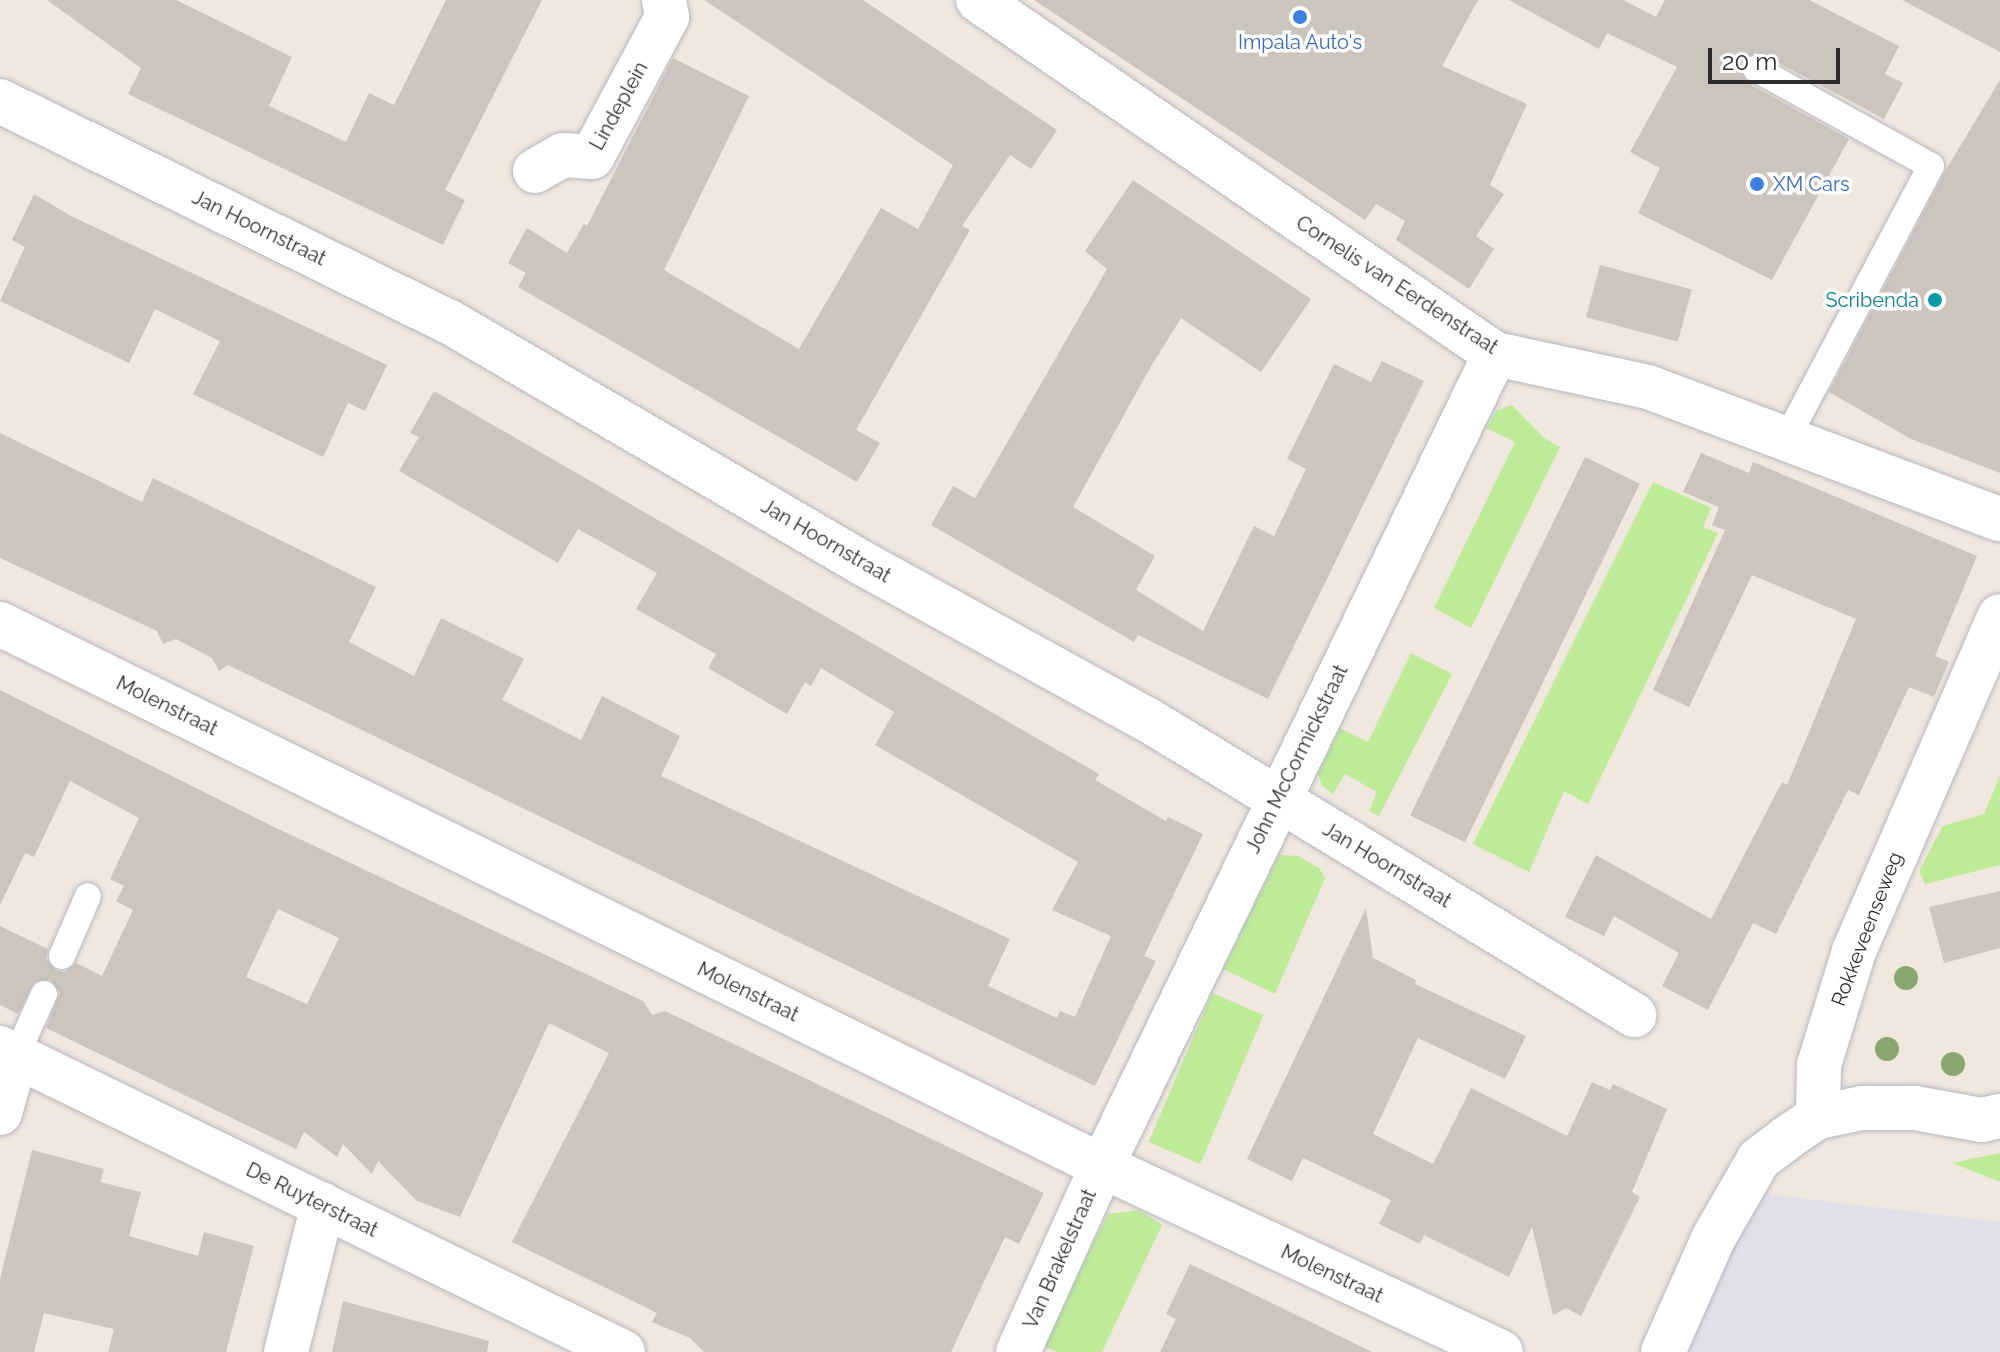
<!DOCTYPE html>
<html>
<head>
<meta charset="utf-8">
<style>
	body { margin:0 }
	#map { position:relative; width:2000px; height:1352px; overflow:hidden; background:#f0e7df; font-family:Raleway,sans-serif }
	div>[style] { position:absolute }
	.industrial>* { inset:0; background:#e1e0e8 }
	.green>* { inset:0; background:#bdeb97; transform-origin:0 0 }
	.building>* { inset:0; background:#cbc5bd; transform-origin:0 0 }
	.roads { filter:drop-shadow(0 0 2px #b3b7c2) drop-shadow(0 0 2px #b3b7c2) }
	.lane>* { height:26px; margin:-13px; padding:0 13px; transform-origin:13px; border-radius:13px; background:#fff }
	.street>* { height:44px; margin:-22px; padding:0 22px; transform-origin:22px; border-radius:22px; background:#fff }
	.secondary>* { height:44px; margin:-22px; padding:0 22px; transform-origin:22px; border-radius:22px; background:#fff }
	.trees>* { width:24px; height:24px; margin:-12px; border-radius:50%; background:#88a86f }
	.dots>* { width:22px; height:22px; translate:-50% -50%; box-sizing:border-box; border:4px solid #fff; border-radius:50% }
	span { translate:-50% -50%; white-space:nowrap; text-align:center; line-height:1.15; -webkit-text-stroke:7px #fff; paint-order:stroke }
	.shop-label { font-size:20px; color:#366cbe }
	.left { translate:0 -50%; text-align:left }
	.street-label { font-size:20px; color:#2d2d2d }
	.culture-label { font-size:20px; color:#0d838f }
	.right { translate:-100% -50%; text-align:right }
	.scale { position:absolute; left:1708px; top:48px; width:132px; height:36px; box-sizing:border-box; border:4px solid #2d2d2d; border-top:0; padding-left:10px; font-size:24px; line-height:28px; white-space:nowrap; color:#2d2d2d; -webkit-text-stroke:6px #fff; paint-order:stroke }
</style>
</head>
<body>
<div id="map">
	<div class="industrial">
		<div style="clip-path:polygon(1758px 1193px,2000px 1222px,2000px 1352px,1683px 1352px)"></div>
	</div>
	<div class="green">
		<div style="clip-path:polygon(1512px 405px,1544px 438px,1560px 447px,1471px 628px,1434px 608px,1515px 442px,1486px 428px,1496px 411px)"></div>
		<div style="clip-path:polygon(1653px 482px,1711px 508px,1703px 527px,1718px 533px,1588px 804px,1564px 791px,1529px 872px,1473px 844px)"></div>
		<div style="clip-path:polygon(1411px 653px,1452px 674px,1379px 816px,1369px 811px,1377px 792px,1345px 774px,1333px 794px,1322px 786px,1318px 773px,1340px 728px,1368px 742px)"></div>
		<div style="clip-path:polygon(2000px 776px,2000px 865px,1925px 884px,1919px 871px,1943px 826px,1984px 814px)"></div>
		<div style="clip-path:polygon(1279px 855px,1298px 856px,1319px 868px,1325px 878px,1275px 994px,1223px 969px)"></div>
		<div style="left:1212px;top:993px;width:56px;height:162px;rotate:23deg"></div>
		<div style="clip-path:polygon(2000px 1153px,2000px 1182px,1952px 1163px)"></div>
		<div style="clip-path:polygon(1139px 1210px,1162px 1225px,1102px 1352px,1057px 1352px,1042px 1345px,1108px 1214px)"></div>
	</div>
	<div class="building">
		<div style="clip-path:polygon(47px 0,176px 0,292px 57px,269px 106px,346px 142px,369px 93px,394px 105px,446px 0,542px 0,445px 190px,465px 200px,443px 245px,128px 94px,141px 68px)"></div>
		<div style="clip-path:polygon(704px 0,863px 0,1057px 130px,1031px 169px,1010px 155px,962px 226px,970px 230px,856px 430px,880px 443px,857px 482px,518px 287px,526px 273px,508px 263px,527px 228px,567px 253px,584px 224px,587px 226px,673px 58px,749px 96px,664px 270px,799px 349px,881px 208px,918px 229px,953px 165px)"></div>
		<div style="clip-path:polygon(1034px 0,1478px 0,1442px 66px,1527px 104px,1490px 185px,1504px 194px,1476px 236px,1494px 249px,1469px 289px,1396px 240px,1405px 221px,1376px 204px,1365px 220px)"></div>
		<div style="clip-path:polygon(1509px 0,1623px 0,1656px 17px,1665px 0,1809px 0,1899px 46px,1885px 74px,1903px 83px,1884px 119px,1764px 55px,1755px 53px,1742px 61px,1740px 70px,1748px 83px,1849px 139px,1772px 280px,1638px 213px,1660px 168px,1630px 152px,1677px 67px,1607px 33px,1599px 49px)"></div>
		<div style="clip-path:polygon(1902px 0,2000px 0,2000px 52px)"></div>
		<div style="clip-path:polygon(2000px 80px,2000px 473px,1909px 438px,1829px 392px,1947px 168px)"></div>
		<div style="clip-path:polygon(1133px 180px,1311px 299px,1261px 372px,1181px 318px,1150px 368px,1073px 507px,1155px 556px,1136px 590px,1203px 631px,1254px 526px,1274px 536px,1306px 469px,1287px 459px,1334px 364px,1371px 382px,1382px 361px,1424px 381px,1268px 699px,1138px 635px,1134px 642px,931px 525px,953px 486px,975px 498px,1000px 455px,1107px 269px,1085px 251px)"></div>
		<div style="clip-path:polygon(34px 194px,71px 216px,387px 365px,365px 411px,348px 403px,323px 457px,193px 394px,220px 341px,155px 309px,129px 363px,0 301px,25px 247px,12px 240px)"></div>
		<div style="left:1600px;top:265px;width:95px;height:54px;rotate:15deg"></div>
		<div style="clip-path:polygon(434px 391px,1099px 774px,1095px 780px,1166px 821px,1168px 817px,1203px 834px,1144px 956px,1156px 961px,1095px 1086px,228px 665px,219px 671px,212px 658px,176px 639px,163px 644px,157px 631px,0 558px,0 433px,142px 502px,153px 478px,376px 587px,349px 642px,414px 676px,441px 618px,524px 659px,502px 700px,581px 740px,602px 696px,680px 736px,661px 776px,1010px 939px,988px 986px,1057px 1018px,1060px 1011px,1075px 1017px,1111px 936px,1052px 910px,1078px 862px,875px 745px,894px 712px,821px 668px,811px 686px,805px 682px,787px 714px,708px 668px,716px 654px,636px 609px,657px 573px,578px 529px,558px 563px,399px 471px,419px 437px,410px 433px)"></div>
		<div style="clip-path:polygon(1701px 453px,1749px 473px,1753px 462px,1977px 556px,1935px 656px,1949px 662px,1934px 697px,1909px 687px,1859px 795px,1848px 790px,1776px 934px,1753px 923px,1708px 1010px,1662px 986px,1679px 953px,1614px 916px,1604px 936px,1565px 917px,1596px 855px,1711px 919px,1782px 782px,1787px 785px,1856px 619px,1752px 575px,1689px 707px,1653px 690px,1725px 530px,1712px 525px,1719px 507px,1683px 492px)"></div>
		<div style="left:1585px;top:457px;width:61px;height:399px;rotate:26deg"></div>
		<div style="clip-path:polygon(evenodd,0 690px,270px 825px,643px 1001px,652px 1015px,665px 1011px,1044px 1193px,1019px 1244px,1005px 1237px,951px 1352px,704px 1352px,690px 1338px,652px 1322px,657px 1313px,512px 1242px,609px 1053px,549px 1023px,460px 1217px,417px 1201px,378px 1161px,372px 1174px,343px 1144px,337px 1157px,304px 1132px,296px 1149px,46px 1028px,60px 993px,51px 980px,34px 982px,18px 1014px,0 1005px,0 926px,48px 949px,46px 959px,55px 970px,65px 972px,76px 963px,102px 976px,133px 910px,116px 901px,124px 886px,110px 879px,139px 818px,70px 781px,34px 857px,25px 853px,0 905px,0 690px,278px 909px,339px 938px,307px 1004px,246px 977px,278px 909px)"></div>
		<div style="clip-path:polygon(2000px 891px,2000px 948px,1944px 963px,1929px 907px)"></div>
		<div style="clip-path:polygon(1366px 908px,1373px 958px,1416px 980px,1415px 984px,1526px 1036px,1505px 1079px,1418px 1038px,1373px 1134px,1433px 1164px,1471px 1088px,1567px 1136px,1592px 1082px,1610px 1090px,1613px 1084px,1667px 1109px,1632px 1192px,1640px 1197px,1581px 1316px,1566px 1308px,1553px 1315px,1532px 1227px,1509px 1277px,1424px 1235px,1420px 1244px,1379px 1224px,1391px 1200px,1303px 1158px,1292px 1181px,1247px 1159px)"></div>
		<div style="clip-path:polygon(32px 1150px,104px 1169px,100px 1182px,141px 1192px,129px 1236px,198px 1256px,204px 1232px,254px 1246px,226px 1352px,108px 1352px,114px 1329px,44px 1313px,34px 1352px,0 1352px,0 1279px)"></div>
		<div style="clip-path:polygon(1190px 1264px,1276px 1305px,1372px 1352px,1160px 1352px,1176px 1319px,1166px 1314px)"></div>
		<div style="clip-path:polygon(343px 1301px,489px 1341px,487px 1352px,332px 1352px)"></div>
	</div>
	<div class="roads">
		<div class="lane">
			<div style="left:1756px;top:69px;width:200px;rotate:29deg"></div>
			<div style="left:1931px;top:166px;width:306px;rotate:117.9deg"></div>
			<div style="left:62px;top:956px;width:65px;rotate:-66.6deg"></div>
			<div style="left:16px;top:1056px;width:68px;rotate:-65.7deg"></div>
		</div>
		<div class="street">
			<div style="left:978px;top:0;width:627px;rotate:34.4deg"></div>
			<div style="left:1495px;top:354px;width:157px;rotate:12.2deg"></div>
			<div style="left:1648px;top:387px;width:376px;rotate:20.6deg"></div>
			<div style="left:0;top:101px;width:499px;rotate:26.2deg"></div>
			<div style="left:448px;top:321px;width:480px;rotate:30.3deg"></div>
			<div style="left:862px;top:563px;width:326px;rotate:28.8deg"></div>
			<div style="left:1148px;top:720px;width:569px;rotate:31.26deg"></div>
			<div style="left:535px;top:171px;width:32px;rotate:-30deg"></div>
			<div style="left:563px;top:155px;width:29px;rotate:4deg"></div>
			<div style="left:592px;top:157px;width:159px;rotate:-61.8deg"></div>
			<div style="left:667px;top:17px;width:17px;rotate:-100deg"></div>
			<div style="left:0;top:624px;width:1228px;rotate:26.19deg"></div>
			<div style="left:1102px;top:1166px;width:440px;rotate:25deg"></div>
			<div style="left:0;top:1048px;width:693px;rotate:26.01deg"></div>
			<div style="left:0;top:1113px;width:59px;rotate:-74.3deg"></div>
			<div style="left:1818px;top:1117px;width:52px;rotate:-88.9deg"></div>
			<div style="left:1819px;top:1065px;width:119px;rotate:-72.9deg"></div>
			<div style="left:1854px;top:951px;width:365px;rotate:-66.5deg"></div>
			<div style="left:286px;top:1352px;width:152px;rotate:-75.9deg"></div>
			<div style="left:1018px;top:1352px;width:204px;rotate:-65.7deg"></div>
			<div style="left:1102px;top:1166px;width:902px;rotate:-64.17deg"></div>
		</div>
		<div class="secondary">
			<div style="left:1663px;top:1352px;width:126px;rotate:-66.1deg"></div>
			<div style="left:1714px;top:1237px;width:90px;rotate:-60deg"></div>
			<div style="left:1759px;top:1159px;width:36px;rotate:-37deg"></div>
			<div style="left:1788px;top:1137px;width:36px;rotate:-34deg"></div>
			<div style="left:1818px;top:1117px;width:45px;rotate:-11.6deg"></div>
			<div style="left:1862px;top:1108px;width:53px"></div>
			<div style="left:1915px;top:1108px;width:68px;rotate:10.2deg"></div>
			<div style="left:1982px;top:1120px;width:18px;rotate:-13deg"></div>
		</div>
	</div>
	<div class="trees">
		<div style="left:1906px;top:978px"></div>
		<div style="left:1887px;top:1049px"></div>
		<div style="left:1953px;top:1064px"></div>
	</div>
	<div class="dots">
		<div style="left:1300px;top:17px;background:#3f7fe0"></div>
		<div style="left:1757px;top:184px;background:#3f7fe0"></div>
		<div style="left:1935px;top:300px;background:#0f9aa8"></div>
	</div>
	<div class="shop-label">
		<span style="left:1300px;top:42px">Impala Auto's</span>
		<span class="left" style="left:1773px;top:184px">XM Cars</span>
	</div>
	<div class="street-label">
		<span style="left:619px;top:106px;rotate:-61deg">Lindeplein</span>
		<span style="left:259px;top:228px;rotate:26deg">Jan Hoornstraat</span>
		<span style="left:1397px;top:285px;rotate:33deg">Cornelis van Eerdenstraat</span>
		<span style="left:826px;top:541px;rotate:30deg">Jan Hoornstraat</span>
		<span style="left:167px;top:706px;rotate:26deg">Molenstraat</span>
		<span style="left:1297px;top:759px;rotate:-64deg">John McCormickstraat</span>
		<span style="left:1387px;top:865px;rotate:31deg">Jan Hoornstraat</span>
		<span style="left:1867px;top:929px;rotate:-69deg">Rokkeveenseweg</span>
		<span style="left:748px;top:992px;rotate:26deg">Molenstraat</span>
		<span style="left:312px;top:1200px;rotate:26deg">De Ruyterstraat</span>
		<span style="left:1060px;top:1259px;rotate:-66deg">Van Brakelstraat</span>
		<span style="left:1332px;top:1274px;rotate:25deg">Molenstraat</span>
	</div>
	<div class="culture-label">
		<span class="right" style="left:1919px;top:300px">Scribenda</span>
	</div>
	<div class="scale">20 m</div>
</div>
</body>
</html>
